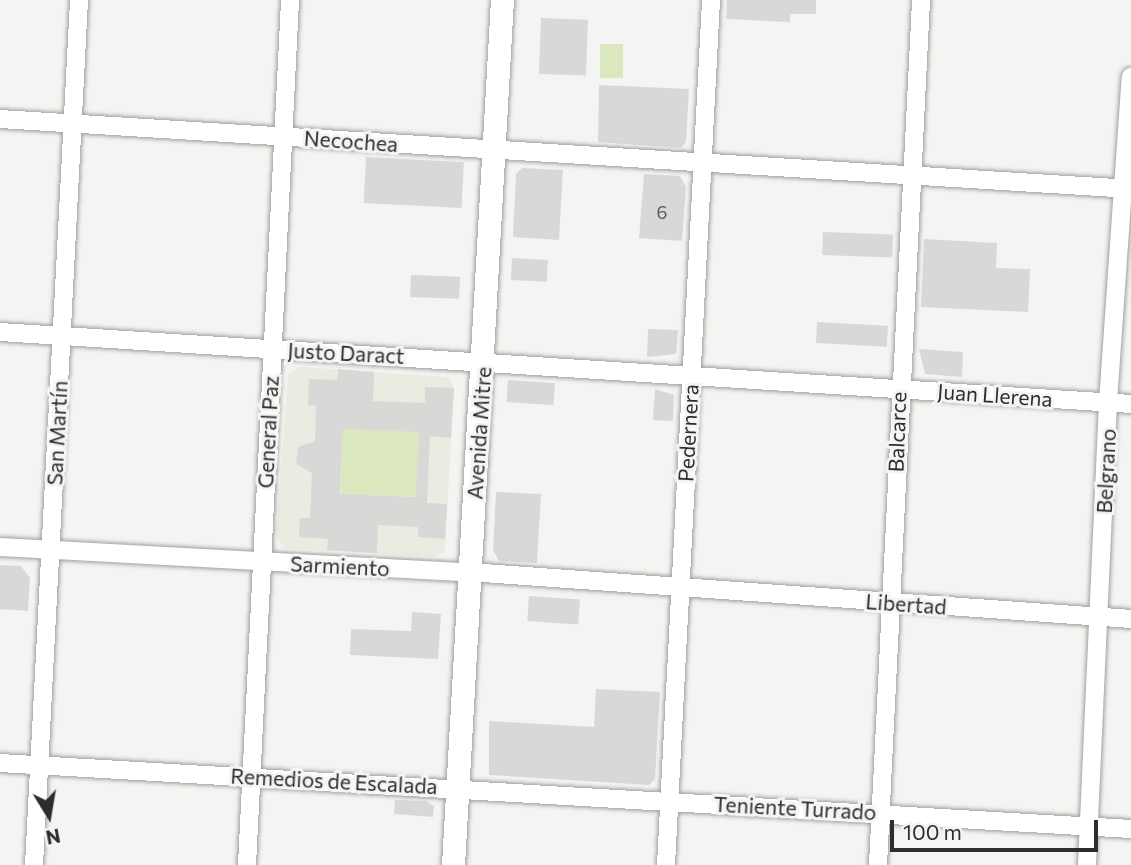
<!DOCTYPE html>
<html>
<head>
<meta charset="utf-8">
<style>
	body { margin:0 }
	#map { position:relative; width:1131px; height:865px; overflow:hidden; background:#f4f5f2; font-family:Commissioner,sans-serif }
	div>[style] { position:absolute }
	.built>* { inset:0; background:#e8ece1 }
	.green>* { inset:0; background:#dbe7bd; transform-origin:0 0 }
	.building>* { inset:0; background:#d8d9d6; transform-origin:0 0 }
	.roads { filter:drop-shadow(0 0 2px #9fa09d) drop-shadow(0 0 2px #9fa09d) }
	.minor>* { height:18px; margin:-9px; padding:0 9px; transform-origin:9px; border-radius:9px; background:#fff }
	.major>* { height:23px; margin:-11.5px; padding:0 11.5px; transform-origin:11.5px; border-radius:11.5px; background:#fff }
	span { translate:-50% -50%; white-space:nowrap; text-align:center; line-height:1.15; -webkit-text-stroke:6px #f4f5f2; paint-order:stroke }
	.number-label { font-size:18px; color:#575856 }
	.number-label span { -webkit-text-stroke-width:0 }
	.street-label { font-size:21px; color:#2c2d2c }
	.north { position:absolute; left:14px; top:781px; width:70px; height:70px; -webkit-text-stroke:5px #f4f5f2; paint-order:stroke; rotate:169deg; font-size:19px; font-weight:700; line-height:28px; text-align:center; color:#2c2d2c }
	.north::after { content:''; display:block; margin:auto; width:24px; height:32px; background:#2c2d2c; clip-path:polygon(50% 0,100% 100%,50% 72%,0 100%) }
	.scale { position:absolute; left:890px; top:820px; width:208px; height:32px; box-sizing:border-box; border:4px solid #2c2d2c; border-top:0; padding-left:9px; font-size:21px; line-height:24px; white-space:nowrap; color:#2c2d2c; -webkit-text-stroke:5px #f4f5f2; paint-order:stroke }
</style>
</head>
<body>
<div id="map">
	<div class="built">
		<div style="clip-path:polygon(300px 367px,449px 377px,454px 388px,445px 551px,435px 557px,285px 548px,276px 538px,288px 375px)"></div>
	</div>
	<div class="green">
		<div style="left:600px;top:44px;width:23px;height:34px"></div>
		<div style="left:343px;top:429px;width:76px;height:65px;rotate:2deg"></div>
	</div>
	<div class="building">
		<div style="clip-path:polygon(727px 0,816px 0,816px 14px,790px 14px,790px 22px,726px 19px)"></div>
		<div style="left:541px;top:18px;width:47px;height:56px;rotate:2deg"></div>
		<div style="clip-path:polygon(599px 85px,689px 89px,686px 142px,681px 148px,598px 142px)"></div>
		<div style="left:366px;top:157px;width:98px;height:46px;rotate:3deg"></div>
		<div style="clip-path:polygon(522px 168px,563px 170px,559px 240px,513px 237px,516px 174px)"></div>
		<div style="clip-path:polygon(644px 174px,680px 176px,686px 187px,682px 241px,639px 238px)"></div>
		<div style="left:823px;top:232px;width:70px;height:23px;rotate:2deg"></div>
		<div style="clip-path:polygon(924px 239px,997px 243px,996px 268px,1030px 269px,1028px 312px,921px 307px)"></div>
		<div style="left:512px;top:258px;width:36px;height:22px;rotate:3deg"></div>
		<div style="left:411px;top:275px;width:49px;height:22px;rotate:2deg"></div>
		<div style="left:817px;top:322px;width:71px;height:21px;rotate:3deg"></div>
		<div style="clip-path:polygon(648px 329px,678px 330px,676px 354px,647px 357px)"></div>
		<div style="clip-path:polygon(919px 349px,963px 352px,962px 377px,925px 374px)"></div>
		<div style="clip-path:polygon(evenodd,338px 369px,374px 372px,373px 401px,425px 403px,425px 387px,454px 388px,451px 438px,430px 436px,427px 503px,447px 504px,445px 539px,418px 537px,418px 527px,378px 525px,377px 553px,327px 550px,328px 539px,299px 537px,300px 518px,310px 518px,312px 473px,296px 464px,298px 447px,315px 441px,316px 406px,308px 405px,309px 379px,337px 380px,338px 369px,343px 429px,419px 432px,416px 497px,340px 494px,343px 429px)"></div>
		<div style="left:508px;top:380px;width:47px;height:22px;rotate:4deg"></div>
		<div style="clip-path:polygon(655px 389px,674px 395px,673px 421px,653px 420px)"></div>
		<div style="clip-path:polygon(496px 492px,541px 494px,537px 563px,499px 561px,493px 550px)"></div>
		<div style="clip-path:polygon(0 565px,21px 566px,30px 578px,28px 611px,0 609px)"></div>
		<div style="left:529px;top:596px;width:51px;height:25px;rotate:4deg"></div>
		<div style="clip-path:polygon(412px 612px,441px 614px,438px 659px,350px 655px,351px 629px,411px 631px)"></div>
		<div style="clip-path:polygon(596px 689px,660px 692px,655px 779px,649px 785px,489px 775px,489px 721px,594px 727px)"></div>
		<div style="clip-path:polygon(395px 800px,426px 801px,434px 806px,433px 817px,394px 814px)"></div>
	</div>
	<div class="roads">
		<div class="minor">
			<div style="left:0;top:119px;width:1133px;rotate:3.54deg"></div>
			<div style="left:0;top:332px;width:1133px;rotate:3.64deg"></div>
			<div style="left:0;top:547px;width:470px;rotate:3.1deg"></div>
			<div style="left:469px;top:572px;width:664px;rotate:4.06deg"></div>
			<div style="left:0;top:763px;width:1133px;rotate:3.34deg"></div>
			<div style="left:34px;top:865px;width:866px;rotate:-87.02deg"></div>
			<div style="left:247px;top:865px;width:866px;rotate:-87.15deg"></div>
			<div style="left:666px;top:865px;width:866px;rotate:-87.02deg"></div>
			<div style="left:878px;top:865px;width:866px;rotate:-87.15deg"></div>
			<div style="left:1087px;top:865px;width:463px;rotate:-87.4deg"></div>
			<div style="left:1108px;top:402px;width:326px;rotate:-86deg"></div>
		</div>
		<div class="major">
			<div style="left:453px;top:865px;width:866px;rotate:-86.76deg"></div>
		</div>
	</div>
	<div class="number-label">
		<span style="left:662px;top:212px">6</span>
	</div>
	<div class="street-label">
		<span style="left:351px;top:141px;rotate:4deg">Necochea</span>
		<span style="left:346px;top:353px;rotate:3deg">Justo Daract</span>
		<span style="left:995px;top:395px;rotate:4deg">Juan Llerena</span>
		<span style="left:268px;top:432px;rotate:-87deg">General Paz</span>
		<span style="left:897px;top:432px;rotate:-88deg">Balcarce</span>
		<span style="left:57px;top:433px;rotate:-87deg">San Martín</span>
		<span style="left:479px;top:433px;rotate:-86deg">Avenida Mitre</span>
		<span style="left:688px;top:433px;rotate:-87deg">Pedernera</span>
		<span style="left:1106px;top:471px;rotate:-87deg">Belgrano</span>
		<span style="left:340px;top:566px;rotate:3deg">Sarmiento</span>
		<span style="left:906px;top:604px;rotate:4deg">Libertad</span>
		<span style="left:334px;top:781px;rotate:3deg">Remedios de Escalada</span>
		<span style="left:795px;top:808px;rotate:3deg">Teniente Turrado</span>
	</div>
	<div class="north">N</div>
	<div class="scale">100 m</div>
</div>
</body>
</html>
